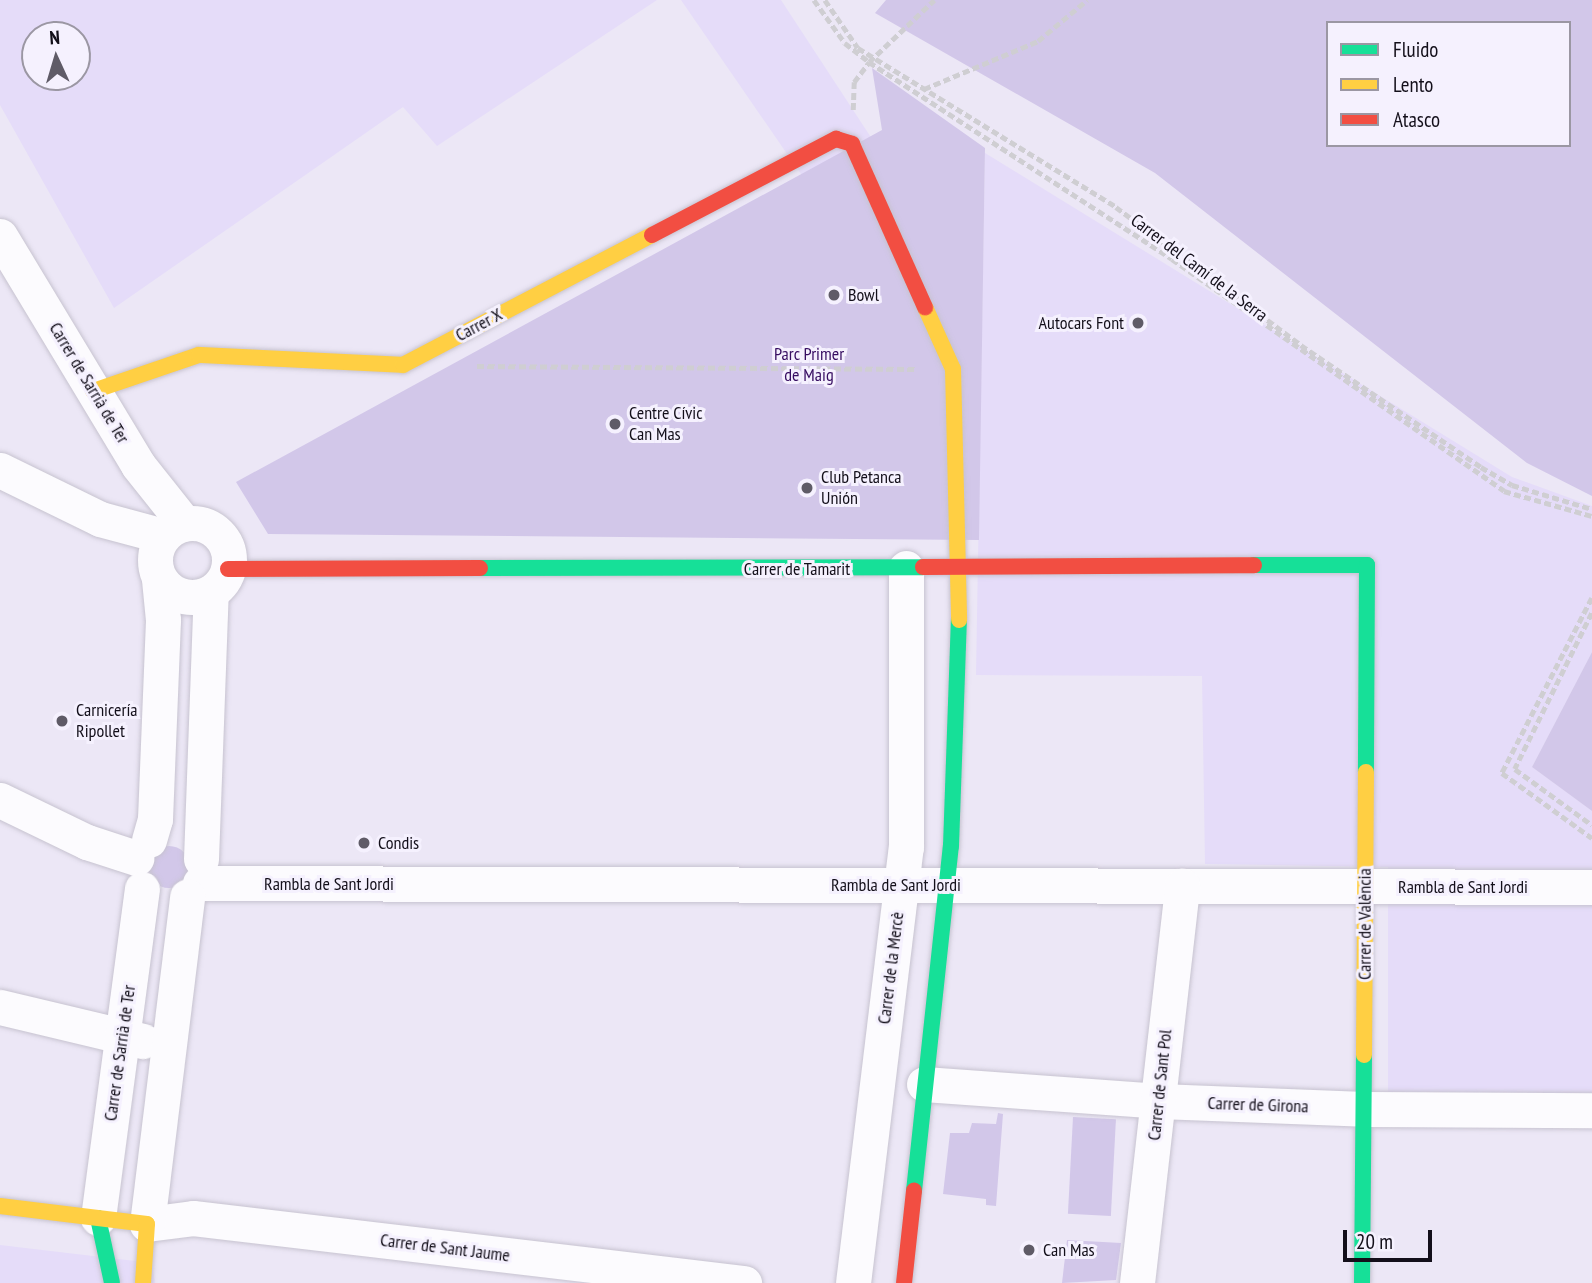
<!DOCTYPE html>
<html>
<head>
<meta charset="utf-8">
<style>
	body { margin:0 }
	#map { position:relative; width:1592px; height:1283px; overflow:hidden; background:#ece7f6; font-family:"PT Sans Narrow",sans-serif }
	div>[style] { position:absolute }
	.built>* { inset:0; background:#e5dcf9 }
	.green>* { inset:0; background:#d2c7e9; transform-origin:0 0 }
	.round { border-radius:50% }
	.path>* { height:4.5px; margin-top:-2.25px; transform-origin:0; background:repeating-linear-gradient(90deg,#cfced2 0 7px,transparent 0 10.5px) }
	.roads { filter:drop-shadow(0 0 2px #c7c3d0) drop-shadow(0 0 2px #c7c3d0) }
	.street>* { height:35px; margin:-17.5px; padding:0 17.5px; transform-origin:17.5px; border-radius:17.5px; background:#fcfbfe }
	.street>.ring { margin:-17.5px; padding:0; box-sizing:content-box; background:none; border:35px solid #fcfbfe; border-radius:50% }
	.fast>* { height:16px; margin:-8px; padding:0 8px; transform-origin:8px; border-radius:8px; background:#16e098 }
	.slow>* { height:16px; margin:-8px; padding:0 8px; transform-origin:8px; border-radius:8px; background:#ffcf43 }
	.jam>* { height:16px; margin:-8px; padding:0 8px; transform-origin:8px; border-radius:8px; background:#f24e42 }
	.dots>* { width:19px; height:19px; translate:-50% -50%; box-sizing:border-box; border:4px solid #f5f1fe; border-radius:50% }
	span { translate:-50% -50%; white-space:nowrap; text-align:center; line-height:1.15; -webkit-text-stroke:6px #f5f1fe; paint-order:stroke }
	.street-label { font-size:18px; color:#130f1a }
	.poi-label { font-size:18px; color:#130f1a }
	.left { translate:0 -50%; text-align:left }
	.right { translate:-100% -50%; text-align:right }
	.park-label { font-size:18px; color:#360d61 }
	.legend { position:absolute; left:1326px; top:21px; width:245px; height:126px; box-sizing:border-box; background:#f5f1fe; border:2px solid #9b97a3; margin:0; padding:9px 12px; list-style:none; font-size:21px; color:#130f1a }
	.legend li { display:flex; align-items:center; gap:14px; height:35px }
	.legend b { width:35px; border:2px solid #9b97a3 }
	.north { position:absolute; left:21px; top:21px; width:70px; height:70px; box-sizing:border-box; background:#f5f1fe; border:2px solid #9b97a3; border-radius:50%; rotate:356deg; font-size:19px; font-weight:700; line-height:28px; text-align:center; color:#130f1a }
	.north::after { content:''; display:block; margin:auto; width:24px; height:32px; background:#5f5b67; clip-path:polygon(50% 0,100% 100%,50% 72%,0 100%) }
	.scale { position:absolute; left:1343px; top:1230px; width:89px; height:32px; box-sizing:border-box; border:4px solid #130f1a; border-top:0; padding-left:9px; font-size:21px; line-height:24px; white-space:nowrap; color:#130f1a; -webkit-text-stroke:5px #f5f1fe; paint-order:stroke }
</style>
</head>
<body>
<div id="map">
	<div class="built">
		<div style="clip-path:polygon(evenodd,0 0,657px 0,437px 146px,403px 107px,114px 308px,0 105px,0 0,77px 35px,77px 77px,35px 77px,35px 35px,77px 35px)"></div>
		<div style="clip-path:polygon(681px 0,781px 0,874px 142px,803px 177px)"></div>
		<div style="clip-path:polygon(985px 153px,1512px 477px,1592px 506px,1592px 652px,1532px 767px,1592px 811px,1592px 1128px,1388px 1127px,1388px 867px,1205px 864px,1202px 676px,976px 675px)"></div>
		<div style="clip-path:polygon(0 1245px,152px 1263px,155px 1283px,0 1283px)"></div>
	</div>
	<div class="green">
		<div style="clip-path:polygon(evenodd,886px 0,1592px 0,1592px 496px,1527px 463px,1155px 173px,875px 13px,886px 0,1328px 23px,1569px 23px,1569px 145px,1328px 145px,1328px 23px)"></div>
		<div style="clip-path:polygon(872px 68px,985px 148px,979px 540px,268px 534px,236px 482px,882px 130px)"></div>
		<div style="clip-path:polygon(1592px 652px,1592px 811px,1532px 767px)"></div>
		<div class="round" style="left:148px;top:846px;width:42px;height:42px"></div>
		<div style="clip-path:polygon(998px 1113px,1003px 1114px,996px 1206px,986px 1205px,986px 1199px,943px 1194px,950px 1133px,969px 1133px,972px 1123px,996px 1124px)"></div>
		<div style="left:1073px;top:1117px;width:43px;height:97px;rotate:3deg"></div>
		<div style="clip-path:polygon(1067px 1240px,1121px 1243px,1116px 1280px,1062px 1283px)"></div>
	</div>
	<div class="path">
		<div style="left:814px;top:0;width:53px;rotate:54.2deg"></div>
		<div style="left:845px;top:43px;width:31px;rotate:38deg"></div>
		<div style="left:869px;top:62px;width:361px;rotate:33deg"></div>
		<div style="left:1172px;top:259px;width:405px;rotate:34.9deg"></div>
		<div style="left:1504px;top:491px;width:91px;rotate:15.9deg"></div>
		<div style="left:825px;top:0;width:58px;rotate:55.5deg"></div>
		<div style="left:858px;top:48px;width:303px;rotate:31.6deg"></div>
		<div style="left:1116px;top:207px;width:231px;rotate:36.7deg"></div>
		<div style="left:1301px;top:345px;width:217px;rotate:34.1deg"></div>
		<div style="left:1481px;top:467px;width:36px;rotate:30deg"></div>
		<div style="left:1512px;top:485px;width:84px;rotate:16.7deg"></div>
		<div style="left:924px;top:89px;width:124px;rotate:-22.8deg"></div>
		<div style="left:1038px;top:41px;width:64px;rotate:-39.9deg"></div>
		<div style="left:853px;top:110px;width:28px;rotate:-88deg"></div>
		<div style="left:854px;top:82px;width:25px;rotate:-53deg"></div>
		<div style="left:869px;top:62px;width:90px;rotate:-43.6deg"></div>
		<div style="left:477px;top:366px;width:439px;rotate:0.4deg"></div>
		<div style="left:1592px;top:598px;width:197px;rotate:117.2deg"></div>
		<div style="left:1502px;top:773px;width:111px;rotate:35.8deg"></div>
		<div style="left:1592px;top:613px;width:174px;rotate:116.3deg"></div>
		<div style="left:1515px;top:769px;width:95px;rotate:36deg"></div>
	</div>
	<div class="roads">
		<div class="street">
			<div style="left:0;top:236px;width:267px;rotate:58.9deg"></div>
			<div style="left:138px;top:465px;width:75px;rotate:51.5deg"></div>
			<div style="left:0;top:470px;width:111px;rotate:26.1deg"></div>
			<div style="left:100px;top:519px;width:65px;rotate:15.1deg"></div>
			<div class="ring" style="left:155px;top:523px;width:39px;height:39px"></div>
			<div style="left:0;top:800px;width:97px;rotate:25.8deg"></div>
			<div style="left:87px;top:842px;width:52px;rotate:18.1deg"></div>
			<div style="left:149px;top:840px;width:22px;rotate:-74deg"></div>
			<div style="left:155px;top:819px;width:199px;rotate:-87.7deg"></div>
			<div style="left:163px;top:620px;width:41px;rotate:-95.6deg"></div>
			<div style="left:201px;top:859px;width:267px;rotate:-87.9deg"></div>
			<div style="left:200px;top:883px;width:1392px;rotate:0.16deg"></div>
			<div style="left:0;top:1007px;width:147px;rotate:13.4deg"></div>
			<div style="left:924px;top:1084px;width:236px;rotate:4.1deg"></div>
			<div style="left:1159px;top:1101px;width:205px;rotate:2.2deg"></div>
			<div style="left:1364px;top:1109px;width:228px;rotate:0.3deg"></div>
			<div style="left:98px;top:1218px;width:332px;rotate:-82.4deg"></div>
			<div style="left:147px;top:1224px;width:46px;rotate:-7.4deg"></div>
			<div style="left:193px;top:1218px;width:555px;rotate:6.73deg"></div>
			<div style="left:147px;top:1224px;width:330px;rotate:-83deg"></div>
			<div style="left:853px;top:1283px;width:439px;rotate:-83.1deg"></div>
			<div style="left:906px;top:847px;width:279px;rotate:-90deg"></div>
			<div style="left:1137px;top:1283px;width:400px;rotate:-83.5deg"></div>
		</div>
		<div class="fast">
			<div style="left:1254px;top:565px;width:113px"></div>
			<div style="left:1367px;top:565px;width:207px;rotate:90.3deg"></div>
			<div style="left:480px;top:568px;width:443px;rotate:-0.1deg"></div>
			<div style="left:914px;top:1191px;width:347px;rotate:-83.9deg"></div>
			<div style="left:951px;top:846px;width:226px;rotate:-88deg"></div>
			<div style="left:98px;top:1218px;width:66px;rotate:77.8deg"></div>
			<div style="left:1362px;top:1283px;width:228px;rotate:-89.5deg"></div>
		</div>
		<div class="slow">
			<div style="left:925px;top:307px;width:68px;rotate:65.7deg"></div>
			<div style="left:953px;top:369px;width:251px;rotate:88.6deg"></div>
			<div style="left:93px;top:391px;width:112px;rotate:-18.8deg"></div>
			<div style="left:199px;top:355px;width:204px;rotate:2.8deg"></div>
			<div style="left:403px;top:365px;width:281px;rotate:-27.6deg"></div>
			<div style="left:1364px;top:1055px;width:283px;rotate:-89.6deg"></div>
			<div style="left:0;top:1206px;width:148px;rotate:7deg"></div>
			<div style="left:147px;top:1224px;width:59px;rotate:93.9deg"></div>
		</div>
		<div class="jam">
			<div style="left:652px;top:235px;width:208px;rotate:-27.6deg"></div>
			<div style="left:836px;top:139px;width:17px;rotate:17deg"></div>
			<div style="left:852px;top:144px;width:179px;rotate:65.9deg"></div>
			<div style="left:923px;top:567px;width:331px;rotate:-0.3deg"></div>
			<div style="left:228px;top:569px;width:252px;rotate:-0.2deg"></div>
			<div style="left:904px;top:1283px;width:93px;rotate:-83.8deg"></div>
		</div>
	</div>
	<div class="dots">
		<div style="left:834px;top:295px;background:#5f5b67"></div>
		<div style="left:1138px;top:323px;background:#5f5b67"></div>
		<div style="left:615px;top:424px;background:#5f5b67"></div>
		<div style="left:807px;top:488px;background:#5f5b67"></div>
		<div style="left:62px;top:721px;background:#5f5b67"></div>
		<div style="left:364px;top:843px;background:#5f5b67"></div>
		<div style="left:1029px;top:1250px;background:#5f5b67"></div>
	</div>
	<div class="street-label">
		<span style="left:1199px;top:268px;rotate:37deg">Carrer del Camí de la Serra</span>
		<span style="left:479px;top:325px;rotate:-28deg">Carrer X</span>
		<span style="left:89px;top:383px;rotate:59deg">Carrer de Sarrià de Ter</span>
		<span style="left:797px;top:569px">Carrer de Tamarit</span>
		<span style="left:329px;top:884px">Rambla de Sant Jordi</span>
		<span style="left:896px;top:885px">Rambla de Sant Jordi</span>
		<span style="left:1463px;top:887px">Rambla de Sant Jordi</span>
		<span style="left:1365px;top:924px;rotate:-90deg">Carrer de València</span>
		<span style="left:891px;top:968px;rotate:-83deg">Carrer de la Mercè</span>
		<span style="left:120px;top:1053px;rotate:-82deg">Carrer de Sarrià de Ter</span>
		<span style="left:1160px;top:1085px;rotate:-84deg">Carrer de Sant Pol</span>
		<span style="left:1258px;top:1105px;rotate:2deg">Carrer de Girona</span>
		<span style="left:445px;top:1248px;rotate:7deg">Carrer de Sant Jaume</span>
	</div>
	<div class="poi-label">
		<span class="left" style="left:848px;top:295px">Bowl</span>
		<span class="right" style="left:1124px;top:323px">Autocars Font</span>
		<span class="left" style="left:629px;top:424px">Centre Cívic<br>Can Mas</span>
		<span class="left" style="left:821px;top:488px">Club Petanca<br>Unión</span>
		<span class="left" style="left:76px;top:721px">Carnicería<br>Ripollet</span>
		<span class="left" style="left:378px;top:843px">Condis</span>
		<span class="left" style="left:1043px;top:1250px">Can Mas</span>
	</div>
	<div class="park-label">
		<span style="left:809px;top:365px">Parc Primer<br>de Maig</span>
	</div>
	<ul class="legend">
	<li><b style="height:9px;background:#16e098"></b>Fluido</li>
	<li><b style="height:9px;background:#ffcf43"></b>Lento</li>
	<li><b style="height:9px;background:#f24e42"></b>Atasco</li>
	</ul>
	<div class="north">N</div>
	<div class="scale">20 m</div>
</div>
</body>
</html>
